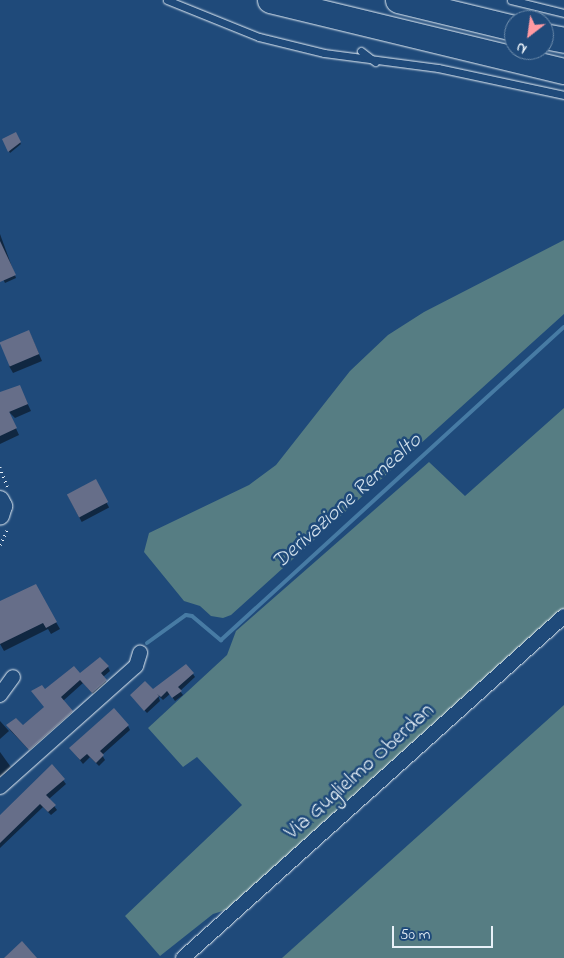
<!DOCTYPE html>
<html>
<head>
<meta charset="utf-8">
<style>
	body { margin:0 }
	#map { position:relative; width:564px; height:958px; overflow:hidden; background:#1f4a7a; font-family:"Indie Flower",sans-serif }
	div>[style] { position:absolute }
	.green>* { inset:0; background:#567d83 }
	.shadow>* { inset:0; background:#0007; transform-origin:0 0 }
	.stream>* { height:4px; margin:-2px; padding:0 2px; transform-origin:2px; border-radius:2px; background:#477ba4 }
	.building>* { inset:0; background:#666e89; transform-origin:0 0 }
	.path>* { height:2.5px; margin-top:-1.25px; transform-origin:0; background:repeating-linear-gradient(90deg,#e8f1f8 0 1px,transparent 0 5px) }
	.roads { filter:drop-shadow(0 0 1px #e8f1f8) drop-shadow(0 0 1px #e8f1f8) }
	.service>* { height:7px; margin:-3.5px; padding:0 3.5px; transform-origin:3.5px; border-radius:3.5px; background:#1f4a7a }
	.minor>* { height:14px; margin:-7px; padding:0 7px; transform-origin:7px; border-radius:7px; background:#1f4a7a }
	.tertiary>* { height:18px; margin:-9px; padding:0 9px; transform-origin:9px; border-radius:9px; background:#1f4a7a }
	.motorway>* { height:25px; margin:-12.5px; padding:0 12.5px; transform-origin:12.5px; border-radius:12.5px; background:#1f4a7a }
	span { translate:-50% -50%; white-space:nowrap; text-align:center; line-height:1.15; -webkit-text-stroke:5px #1f4a7a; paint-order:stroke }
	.street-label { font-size:21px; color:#e8f1f8 }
	.water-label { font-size:22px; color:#d0dfeb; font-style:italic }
	.north { position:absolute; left:504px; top:10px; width:50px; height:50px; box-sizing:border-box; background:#1f4a7a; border:1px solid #6f8dac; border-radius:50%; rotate:210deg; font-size:14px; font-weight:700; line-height:20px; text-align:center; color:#e8f1f8 }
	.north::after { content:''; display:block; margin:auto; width:18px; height:22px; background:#ff9aa2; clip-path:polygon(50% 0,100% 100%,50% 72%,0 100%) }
	.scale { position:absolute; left:392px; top:926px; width:101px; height:22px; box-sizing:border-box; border:2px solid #e8f1f8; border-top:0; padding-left:6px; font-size:15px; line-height:18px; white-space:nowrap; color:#e8f1f8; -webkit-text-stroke:4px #1f4a7a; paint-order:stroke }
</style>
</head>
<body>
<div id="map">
	<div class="green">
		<div style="clip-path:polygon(564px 240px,564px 314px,231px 615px,223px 618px,211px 616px,200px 606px,184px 601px,144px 552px,149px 533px,249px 485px,276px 465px,350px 371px,388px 335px,424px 312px)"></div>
		<div style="clip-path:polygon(564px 408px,564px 610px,229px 909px,213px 914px,160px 956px,125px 916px,242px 805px,197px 757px,183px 767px,148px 728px,227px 655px,236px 631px,429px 462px,465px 496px)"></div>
		<div style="clip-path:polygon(564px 705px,564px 958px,282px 958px)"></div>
	</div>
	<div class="shadow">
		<div style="clip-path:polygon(15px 133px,21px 144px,10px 153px,3px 140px)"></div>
		<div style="clip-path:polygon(0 234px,16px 278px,5px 283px,0 273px)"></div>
		<div style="clip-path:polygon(29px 331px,42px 361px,13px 373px,9px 366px)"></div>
		<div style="clip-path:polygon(23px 394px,31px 411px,15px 418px,8px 411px,19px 435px,0 444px,0 407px)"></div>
		<div style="left:95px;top:481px;width:30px;height:31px;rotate:62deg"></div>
		<div style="clip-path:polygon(35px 586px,60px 629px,51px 634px,48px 629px,4px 651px,0 644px,0 603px)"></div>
		<div style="clip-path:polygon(108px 667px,110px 671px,103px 677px,108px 684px,95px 696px,83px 683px,63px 701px,74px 715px,32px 753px,10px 730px,8px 726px,23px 726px,45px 707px,45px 691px,80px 675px)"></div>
		<div style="clip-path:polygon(193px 674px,195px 677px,180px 691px,183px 695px,175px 701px,170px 694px,163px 700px,158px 695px,160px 701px,147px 713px,134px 699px)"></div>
		<div style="clip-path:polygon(0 721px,9px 731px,0 739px)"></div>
		<div style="clip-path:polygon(128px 726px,130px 730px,102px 755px,105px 760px,99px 766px,90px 757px,83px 764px,71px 749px)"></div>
		<div style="clip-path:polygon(0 752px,13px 770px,0 781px)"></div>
		<div style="clip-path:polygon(52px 766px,66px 784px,49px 799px,57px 810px,51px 815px,43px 807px,0 848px,0 816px)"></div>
	</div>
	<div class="stream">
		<div style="left:147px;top:643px;width:48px;rotate:-35.7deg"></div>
		<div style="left:186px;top:615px;width:6px;rotate:9deg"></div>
		<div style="left:192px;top:616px;width:38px;rotate:40deg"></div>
		<div style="left:221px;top:640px;width:464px;rotate:-42.4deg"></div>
	</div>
	<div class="building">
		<div style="clip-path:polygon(16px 132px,21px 142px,8px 152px,2px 139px)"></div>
		<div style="clip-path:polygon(0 241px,16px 275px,0 282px)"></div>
		<div style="left:29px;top:330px;width:26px;height:32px;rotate:67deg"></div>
		<div style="clip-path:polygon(20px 385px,28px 404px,9px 412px,3px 399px,17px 428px,0 436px,0 392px)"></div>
		<div style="left:96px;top:479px;width:26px;height:33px;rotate:62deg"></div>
		<div style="clip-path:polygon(36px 584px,57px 622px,46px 628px,43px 623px,0 644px,0 601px)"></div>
		<div style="clip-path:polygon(100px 657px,109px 666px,101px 673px,107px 680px,92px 693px,80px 680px,61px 697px,73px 711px,29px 750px,6px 725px,16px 718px,23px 725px,44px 707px,31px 691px,42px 685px,45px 689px,74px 666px,80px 673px)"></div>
		<div style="clip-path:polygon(186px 664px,194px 673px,178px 687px,182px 691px,172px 698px,167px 691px,161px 697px,157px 694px,159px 696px,144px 711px,130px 695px,145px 681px,153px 689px)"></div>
		<div style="clip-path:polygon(114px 708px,129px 725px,100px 751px,104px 755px,96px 763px,87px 754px,80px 760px,69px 748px)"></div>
		<div style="clip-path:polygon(52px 764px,65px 779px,46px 795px,56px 805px,48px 812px,40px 804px,0 843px,0 815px)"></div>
		<div style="clip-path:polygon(22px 941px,37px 958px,4px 958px)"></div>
	</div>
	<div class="path">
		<div style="left:0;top:467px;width:22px;rotate:69deg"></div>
		<div style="left:0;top:545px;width:17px;rotate:-65deg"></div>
	</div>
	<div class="roads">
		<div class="service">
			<div style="left:167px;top:0;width:99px;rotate:21.9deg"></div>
			<div style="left:259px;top:37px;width:67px;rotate:13.8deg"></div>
			<div style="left:324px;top:53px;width:115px;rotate:7.5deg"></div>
			<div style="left:438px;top:68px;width:129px;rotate:12.1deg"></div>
			<div style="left:511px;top:0;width:55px;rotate:13.8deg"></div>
			<div style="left:361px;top:51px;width:18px;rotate:38deg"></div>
		</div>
		<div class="minor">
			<div style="left:0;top:695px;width:22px;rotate:-54deg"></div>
			<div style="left:0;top:787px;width:182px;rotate:-41.7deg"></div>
			<div style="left:136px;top:666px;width:14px;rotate:-73deg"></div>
			<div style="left:183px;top:958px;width:512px;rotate:-41.91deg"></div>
		</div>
		<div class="tertiary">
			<div style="left:0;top:500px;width:7px;rotate:63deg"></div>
			<div style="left:3px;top:506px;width:10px;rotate:107deg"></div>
		</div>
		<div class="motorway">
			<div style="left:270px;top:0;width:302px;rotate:13.6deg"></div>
			<div style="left:398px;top:0;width:119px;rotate:13.6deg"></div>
			<div style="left:544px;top:36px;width:20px;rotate:11deg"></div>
		</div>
	</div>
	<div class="street-label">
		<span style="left:360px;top:772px;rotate:-42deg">Via Guglielmo Oberdan</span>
	</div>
	<div class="water-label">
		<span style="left:348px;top:502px;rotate:-42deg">Derivazione Remealto</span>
	</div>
	<div class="north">N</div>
	<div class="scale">50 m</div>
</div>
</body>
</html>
